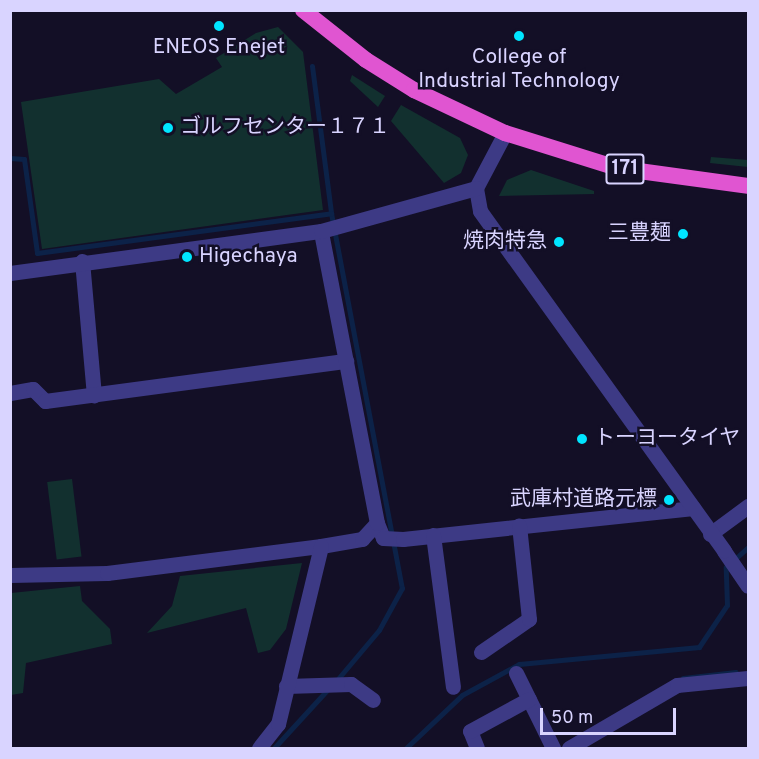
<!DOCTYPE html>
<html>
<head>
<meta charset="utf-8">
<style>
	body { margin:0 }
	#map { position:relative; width:759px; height:759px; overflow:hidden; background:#130f26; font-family:Overpass,"Noto Sans JP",sans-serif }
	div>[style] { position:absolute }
	.green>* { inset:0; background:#12302f; transform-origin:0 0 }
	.stream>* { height:5px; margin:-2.5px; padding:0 2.5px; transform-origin:2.5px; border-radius:2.5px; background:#0c2248 }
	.minor>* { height:15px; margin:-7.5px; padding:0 7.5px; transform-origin:7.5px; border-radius:7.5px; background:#3d3a85 }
	.tertiary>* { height:15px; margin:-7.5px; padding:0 7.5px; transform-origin:7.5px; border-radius:7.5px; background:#3d3a85 }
	.trunk>* { height:16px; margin:-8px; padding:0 8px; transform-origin:8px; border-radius:8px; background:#e055d1 }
	.dots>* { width:16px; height:16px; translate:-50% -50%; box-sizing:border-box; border:3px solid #130f26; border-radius:50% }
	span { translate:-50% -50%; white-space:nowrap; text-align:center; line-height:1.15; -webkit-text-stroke:5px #130f26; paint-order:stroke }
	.shield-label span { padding:2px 4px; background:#130f26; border:2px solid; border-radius:4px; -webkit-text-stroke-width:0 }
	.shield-label { font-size:20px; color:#d9d4ff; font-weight:700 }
	.poi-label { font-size:21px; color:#d9d4ff }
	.left { translate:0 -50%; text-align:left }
	.right { translate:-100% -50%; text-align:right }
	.frame { position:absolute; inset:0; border:12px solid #d9d4ff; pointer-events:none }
	.scale { position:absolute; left:540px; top:708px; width:136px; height:27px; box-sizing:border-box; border:3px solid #d9d4ff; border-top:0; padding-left:8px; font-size:18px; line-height:21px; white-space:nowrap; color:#d9d4ff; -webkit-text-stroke:4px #130f26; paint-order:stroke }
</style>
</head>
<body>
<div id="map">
	<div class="green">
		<div style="clip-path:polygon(278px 27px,303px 52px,323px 210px,42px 249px,21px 102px,159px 79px,176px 94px,222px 67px,216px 58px,256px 33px)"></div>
		<div style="clip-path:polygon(352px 75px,385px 96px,378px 107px,350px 81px)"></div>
		<div style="clip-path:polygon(401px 105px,460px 138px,468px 155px,461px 173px,444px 183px,391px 121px)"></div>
		<div style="clip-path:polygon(711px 157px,748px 160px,748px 167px,710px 163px)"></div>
		<div style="clip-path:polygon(531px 170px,594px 191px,594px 194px,499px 196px,507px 180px)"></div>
		<div style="left:72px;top:479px;width:78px;height:25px;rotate:83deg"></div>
		<div style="clip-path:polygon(302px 563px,286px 629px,270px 650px,258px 653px,246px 608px,147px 633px,172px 606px,180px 576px)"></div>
		<div style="clip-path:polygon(80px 586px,82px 601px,110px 629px,112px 644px,26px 663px,23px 693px,11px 695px,11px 593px)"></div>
	</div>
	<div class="stream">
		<div style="left:312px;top:66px;width:148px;rotate:82.6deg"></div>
		<div style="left:331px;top:213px;width:382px;rotate:79.3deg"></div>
		<div style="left:402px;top:588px;width:48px;rotate:118.7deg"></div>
		<div style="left:379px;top:630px;width:67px;rotate:130.1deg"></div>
		<div style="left:10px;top:158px;width:14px;rotate:4deg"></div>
		<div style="left:24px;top:159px;width:95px;rotate:82.1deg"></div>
		<div style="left:37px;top:253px;width:297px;rotate:-7.7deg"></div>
		<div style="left:683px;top:678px;width:53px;rotate:-6.5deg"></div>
		<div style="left:274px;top:748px;width:81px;rotate:-47.5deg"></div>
		<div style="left:406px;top:748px;width:77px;rotate:-43.4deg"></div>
		<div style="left:462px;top:695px;width:65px;rotate:-28.5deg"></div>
		<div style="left:519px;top:664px;width:181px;rotate:-5.4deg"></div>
		<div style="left:699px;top:647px;width:50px;rotate:-56.3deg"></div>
		<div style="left:727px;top:605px;width:38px;rotate:-92deg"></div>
		<div style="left:726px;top:567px;width:30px;rotate:-42deg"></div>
	</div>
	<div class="minor">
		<div style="left:82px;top:261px;width:135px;rotate:84.9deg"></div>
		<div style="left:10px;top:393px;width:23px;rotate:-10deg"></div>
		<div style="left:33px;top:389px;width:17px;rotate:45deg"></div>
		<div style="left:45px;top:401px;width:304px;rotate:-7.6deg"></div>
		<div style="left:377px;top:523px;width:16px;rotate:68deg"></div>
		<div style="left:383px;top:538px;width:20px;rotate:3deg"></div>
		<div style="left:403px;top:539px;width:292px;rotate:-6.1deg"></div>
		<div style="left:710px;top:534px;width:47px;rotate:-36.4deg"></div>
		<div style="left:433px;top:535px;width:153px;rotate:82.5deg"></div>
		<div style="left:724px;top:551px;width:42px;rotate:55.6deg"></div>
		<div style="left:10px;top:575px;width:97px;rotate:-1.2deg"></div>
		<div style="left:107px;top:573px;width:216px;rotate:-7.2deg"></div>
		<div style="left:321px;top:546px;width:42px;rotate:-9.7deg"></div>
		<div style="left:362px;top:539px;width:22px;rotate:-47deg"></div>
		<div style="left:377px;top:523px;width:297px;rotate:-100.9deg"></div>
		<div style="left:481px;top:652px;width:58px;rotate:-34.5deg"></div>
		<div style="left:529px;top:619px;width:94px;rotate:-96.1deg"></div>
		<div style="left:516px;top:673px;width:84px;rotate:63.7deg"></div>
		<div style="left:286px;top:686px;width:65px;rotate:-1.8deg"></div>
		<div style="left:351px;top:684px;width:27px;rotate:36deg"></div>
		<div style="left:259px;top:748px;width:31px;rotate:-52deg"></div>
		<div style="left:278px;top:724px;width:183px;rotate:-76.4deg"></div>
		<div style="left:477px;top:748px;width:18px;rotate:-112deg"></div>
		<div style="left:470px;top:731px;width:67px;rotate:-28.5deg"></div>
		<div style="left:569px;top:748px;width:125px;rotate:-30.3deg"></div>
		<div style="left:677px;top:685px;width:71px;rotate:-5.6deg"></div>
	</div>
	<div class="tertiary">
		<div style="left:505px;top:133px;width:62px;rotate:117.8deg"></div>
		<div style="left:476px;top:188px;width:23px;rotate:80deg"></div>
		<div style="left:480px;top:211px;width:418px;rotate:54.3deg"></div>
		<div style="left:10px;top:273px;width:314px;rotate:-7.7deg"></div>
		<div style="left:321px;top:231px;width:161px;rotate:-15.5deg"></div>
	</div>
	<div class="trunk">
		<div style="left:303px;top:10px;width:80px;rotate:38.4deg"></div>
		<div style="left:366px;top:60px;width:57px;rotate:32deg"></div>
		<div style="left:414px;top:90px;width:101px;rotate:25.3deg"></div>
		<div style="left:505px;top:133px;width:117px;rotate:17.4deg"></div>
		<div style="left:617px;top:168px;width:132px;rotate:7.8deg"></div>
	</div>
	<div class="dots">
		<div style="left:219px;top:26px;background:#00e5ff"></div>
		<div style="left:519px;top:36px;background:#00e5ff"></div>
		<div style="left:168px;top:128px;background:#00e5ff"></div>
		<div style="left:683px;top:234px;background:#00e5ff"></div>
		<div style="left:559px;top:242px;background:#00e5ff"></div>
		<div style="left:187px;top:257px;background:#00e5ff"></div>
		<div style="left:582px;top:439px;background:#00e5ff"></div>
		<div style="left:669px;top:500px;background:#00e5ff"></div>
	</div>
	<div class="shield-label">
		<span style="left:625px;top:169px">171</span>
	</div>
	<div class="poi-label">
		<span style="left:219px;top:48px">ENEOS Enejet</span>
		<span style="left:519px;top:70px">College of<br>Industrial Technology</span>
		<span class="left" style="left:180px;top:128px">ゴルフセンター１７１</span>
		<span class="right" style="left:671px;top:234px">三豊麺</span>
		<span class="right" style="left:547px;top:242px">焼肉特急</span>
		<span class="left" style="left:199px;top:257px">Higechaya</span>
		<span class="left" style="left:594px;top:439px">トーヨータイヤ</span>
		<span class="right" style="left:657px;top:500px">武庫村道路元標</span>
	</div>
	<div class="frame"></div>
	<div class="scale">50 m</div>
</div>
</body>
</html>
